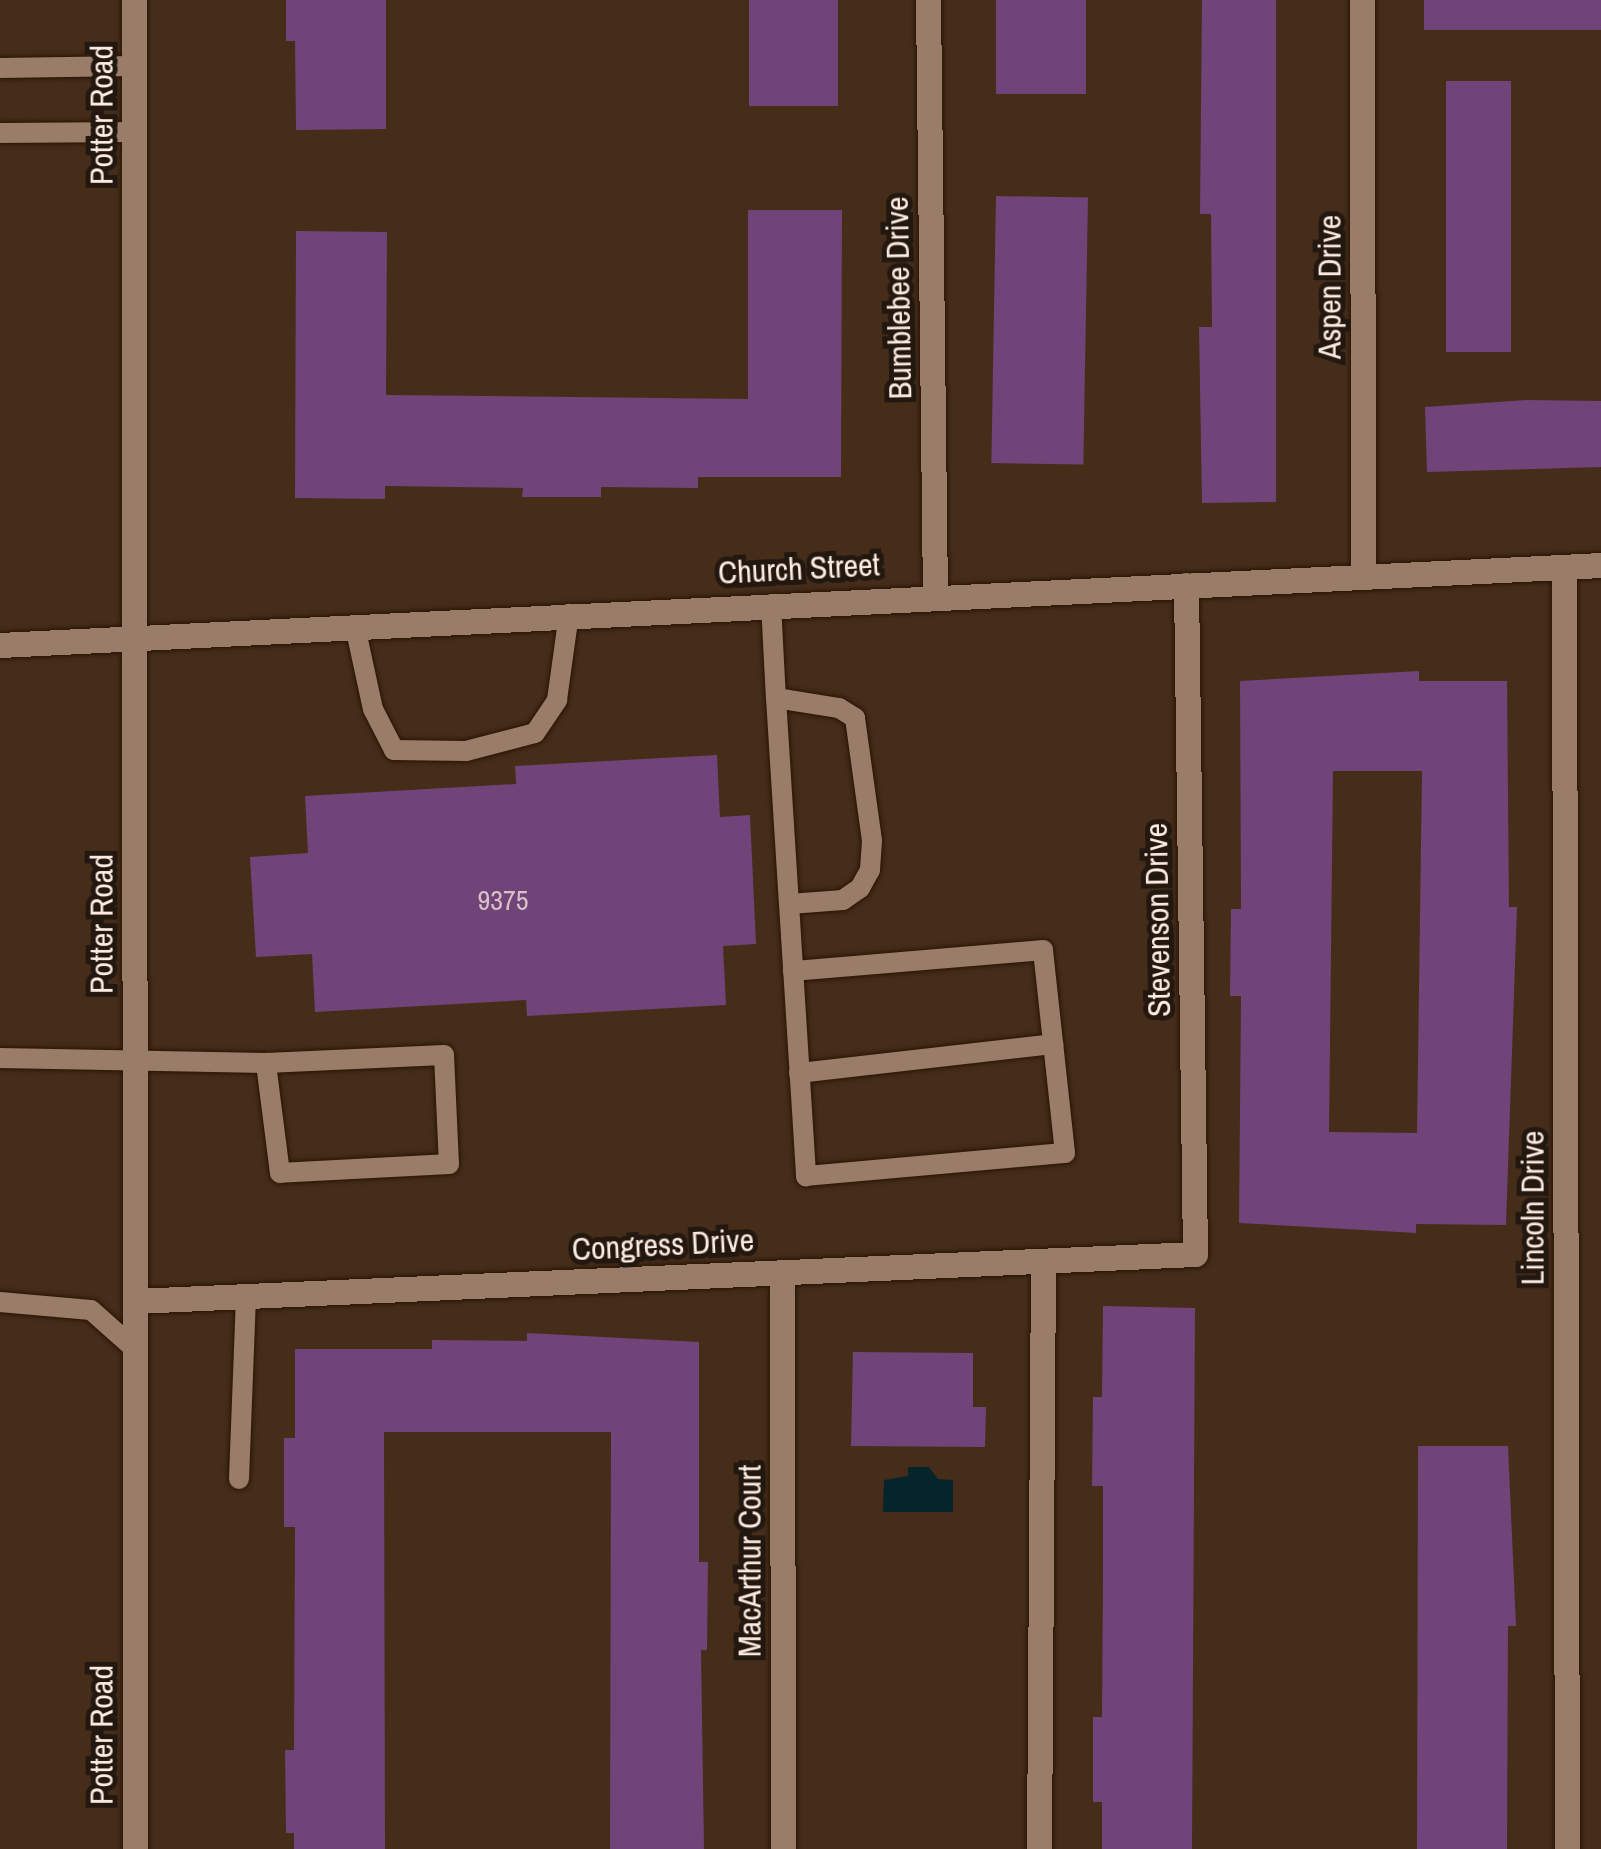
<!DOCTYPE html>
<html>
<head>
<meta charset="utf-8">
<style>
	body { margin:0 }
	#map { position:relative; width:1601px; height:1849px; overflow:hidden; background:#452d1a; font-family:"Archivo Narrow",sans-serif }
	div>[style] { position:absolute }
	.water>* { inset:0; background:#05242c }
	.building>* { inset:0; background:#704478; transform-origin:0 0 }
	.roads { filter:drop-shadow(0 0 2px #2a1403) drop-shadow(0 0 2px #2a1403) }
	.lane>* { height:20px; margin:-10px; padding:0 10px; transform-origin:10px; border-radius:10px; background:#9a7d68 }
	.street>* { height:25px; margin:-12.5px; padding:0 12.5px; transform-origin:12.5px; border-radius:12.5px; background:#9a7d68 }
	span { translate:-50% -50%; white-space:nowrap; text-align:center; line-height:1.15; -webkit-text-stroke:10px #231810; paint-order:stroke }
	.number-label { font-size:28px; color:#d8c1c6 }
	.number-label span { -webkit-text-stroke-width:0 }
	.street-label { font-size:32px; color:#fbebe0 }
</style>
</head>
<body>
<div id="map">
	<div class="water">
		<div style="clip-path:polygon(908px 1467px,929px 1467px,938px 1479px,953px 1480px,953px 1512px,883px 1512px,884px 1480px,908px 1476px)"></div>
	</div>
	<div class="building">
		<div style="clip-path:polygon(286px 0,386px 0,386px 129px,296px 130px,295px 41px,286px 41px)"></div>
		<div style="left:749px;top:0;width:89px;height:106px"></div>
		<div style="left:996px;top:0;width:90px;height:94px"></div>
		<div style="clip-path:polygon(1202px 0,1276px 0,1276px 502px,1202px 503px,1199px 327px,1212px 327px,1211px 214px,1200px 214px)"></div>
		<div style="left:1424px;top:0;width:177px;height:30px"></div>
		<div style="left:1511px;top:81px;width:271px;height:65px;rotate:90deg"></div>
		<div style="left:996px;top:196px;width:92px;height:267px;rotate:1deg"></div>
		<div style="clip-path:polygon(748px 210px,842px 210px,841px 477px,698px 477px,698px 488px,601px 487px,601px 497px,522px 497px,523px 488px,385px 486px,385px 499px,295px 498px,296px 231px,387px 232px,386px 395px,748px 399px)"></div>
		<div style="clip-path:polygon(1527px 400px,1601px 401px,1601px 467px,1427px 472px,1425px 407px)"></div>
		<div style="clip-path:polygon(evenodd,1419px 671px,1419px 681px,1507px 681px,1509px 907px,1517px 907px,1506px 1225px,1416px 1224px,1416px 1233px,1239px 1223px,1241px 996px,1230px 996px,1231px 909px,1241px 909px,1240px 681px,1419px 671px,1333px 771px,1422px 771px,1417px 1133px,1329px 1132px,1333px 771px)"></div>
		<div style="clip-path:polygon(717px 755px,720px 817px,750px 815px,756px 944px,723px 946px,726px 1005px,527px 1016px,526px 1000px,315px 1012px,312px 954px,256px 957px,250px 857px,308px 853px,305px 796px,516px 784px,515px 766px)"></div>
		<div style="clip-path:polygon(1103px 1306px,1195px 1308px,1192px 1849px,1102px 1849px,1102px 1802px,1093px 1802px,1093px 1717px,1102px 1717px,1103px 1575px,1103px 1486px,1092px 1486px,1093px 1397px,1102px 1397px)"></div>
		<div style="clip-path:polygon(527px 1333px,699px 1342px,699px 1562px,708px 1562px,707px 1650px,701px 1650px,704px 1849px,610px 1849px,611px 1432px,384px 1432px,385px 1849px,294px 1849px,294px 1833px,286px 1833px,285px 1750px,294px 1750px,295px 1527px,284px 1527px,284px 1438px,295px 1438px,295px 1349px,432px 1349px,432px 1340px,527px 1341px)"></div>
		<div style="clip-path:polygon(853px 1352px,973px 1353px,973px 1407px,986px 1407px,985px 1447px,851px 1446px)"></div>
		<div style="clip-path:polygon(1418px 1446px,1508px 1446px,1516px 1626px,1508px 1626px,1507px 1849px,1417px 1849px)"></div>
	</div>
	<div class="roads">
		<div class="lane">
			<div style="left:0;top:68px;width:134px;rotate:-0.9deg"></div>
			<div style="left:0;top:133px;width:134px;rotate:-0.4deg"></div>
			<div style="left:771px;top:604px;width:94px;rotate:87deg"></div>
			<div style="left:776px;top:698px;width:206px;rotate:86.4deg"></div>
			<div style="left:789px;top:904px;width:273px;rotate:86.4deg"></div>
			<div style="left:806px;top:1176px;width:260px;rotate:-5.1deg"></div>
			<div style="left:1065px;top:1153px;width:204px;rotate:-96.2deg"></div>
			<div style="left:1043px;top:950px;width:251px;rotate:175.2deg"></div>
			<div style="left:355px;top:626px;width:85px;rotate:77.8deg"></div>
			<div style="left:373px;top:709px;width:46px;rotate:62.9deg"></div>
			<div style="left:394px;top:750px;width:72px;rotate:0.8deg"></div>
			<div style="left:466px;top:751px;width:71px;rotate:-14.6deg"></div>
			<div style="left:535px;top:733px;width:40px;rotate:-56deg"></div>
			<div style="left:557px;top:700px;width:87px;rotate:-82.1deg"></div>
			<div style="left:776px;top:698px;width:64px;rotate:9deg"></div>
			<div style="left:839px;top:708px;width:19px;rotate:32deg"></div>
			<div style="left:855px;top:718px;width:124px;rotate:82.1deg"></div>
			<div style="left:872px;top:841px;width:29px;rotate:94deg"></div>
			<div style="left:870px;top:870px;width:21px;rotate:119deg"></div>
			<div style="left:860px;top:888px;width:21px;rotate:145deg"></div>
			<div style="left:843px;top:900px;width:54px;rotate:175.8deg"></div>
			<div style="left:0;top:1058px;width:266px;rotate:1.1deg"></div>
			<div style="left:266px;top:1063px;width:178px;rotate:-2.6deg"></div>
			<div style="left:444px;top:1055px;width:109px;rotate:87.4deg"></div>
			<div style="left:449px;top:1164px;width:169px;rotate:177deg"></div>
			<div style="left:280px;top:1173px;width:111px;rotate:-97.3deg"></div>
			<div style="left:799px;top:1073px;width:256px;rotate:-6.5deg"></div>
			<div style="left:0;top:1302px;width:91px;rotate:5deg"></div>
			<div style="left:91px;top:1310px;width:59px;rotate:41.6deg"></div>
			<div style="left:239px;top:1479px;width:183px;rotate:-87.8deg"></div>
		</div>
		<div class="street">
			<div style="left:134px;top:0;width:1849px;rotate:89.97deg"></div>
			<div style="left:928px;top:0;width:595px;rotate:89.33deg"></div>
			<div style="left:1362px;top:0;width:574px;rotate:89.9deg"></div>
			<div style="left:1564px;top:567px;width:1282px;rotate:89.87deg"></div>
			<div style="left:0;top:645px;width:1603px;rotate:-2.86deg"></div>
			<div style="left:782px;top:1272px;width:577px;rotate:89.9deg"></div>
			<div style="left:135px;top:1301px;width:1061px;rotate:-2.54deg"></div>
			<div style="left:1195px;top:1254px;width:669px;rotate:-90.77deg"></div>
			<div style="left:1039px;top:1849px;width:588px;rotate:-89.61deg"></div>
		</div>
	</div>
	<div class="number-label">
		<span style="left:503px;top:900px">9375</span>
	</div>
	<div class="street-label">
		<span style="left:102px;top:115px;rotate:-90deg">Potter Road</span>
		<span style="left:1330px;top:287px;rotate:-90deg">Aspen Drive</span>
		<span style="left:899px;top:298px;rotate:-91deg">Bumblebee Drive</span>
		<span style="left:799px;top:569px;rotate:-3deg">Church Street</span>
		<span style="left:1158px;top:920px;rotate:-91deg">Stevenson Drive</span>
		<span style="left:102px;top:924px;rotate:-90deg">Potter Road</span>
		<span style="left:1533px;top:1208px;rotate:-90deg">Lincoln Drive</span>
		<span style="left:663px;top:1245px;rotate:-3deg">Congress Drive</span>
		<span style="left:750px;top:1561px;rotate:-90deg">MacArthur Court</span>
		<span style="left:102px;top:1735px;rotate:-90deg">Potter Road</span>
	</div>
</div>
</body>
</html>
